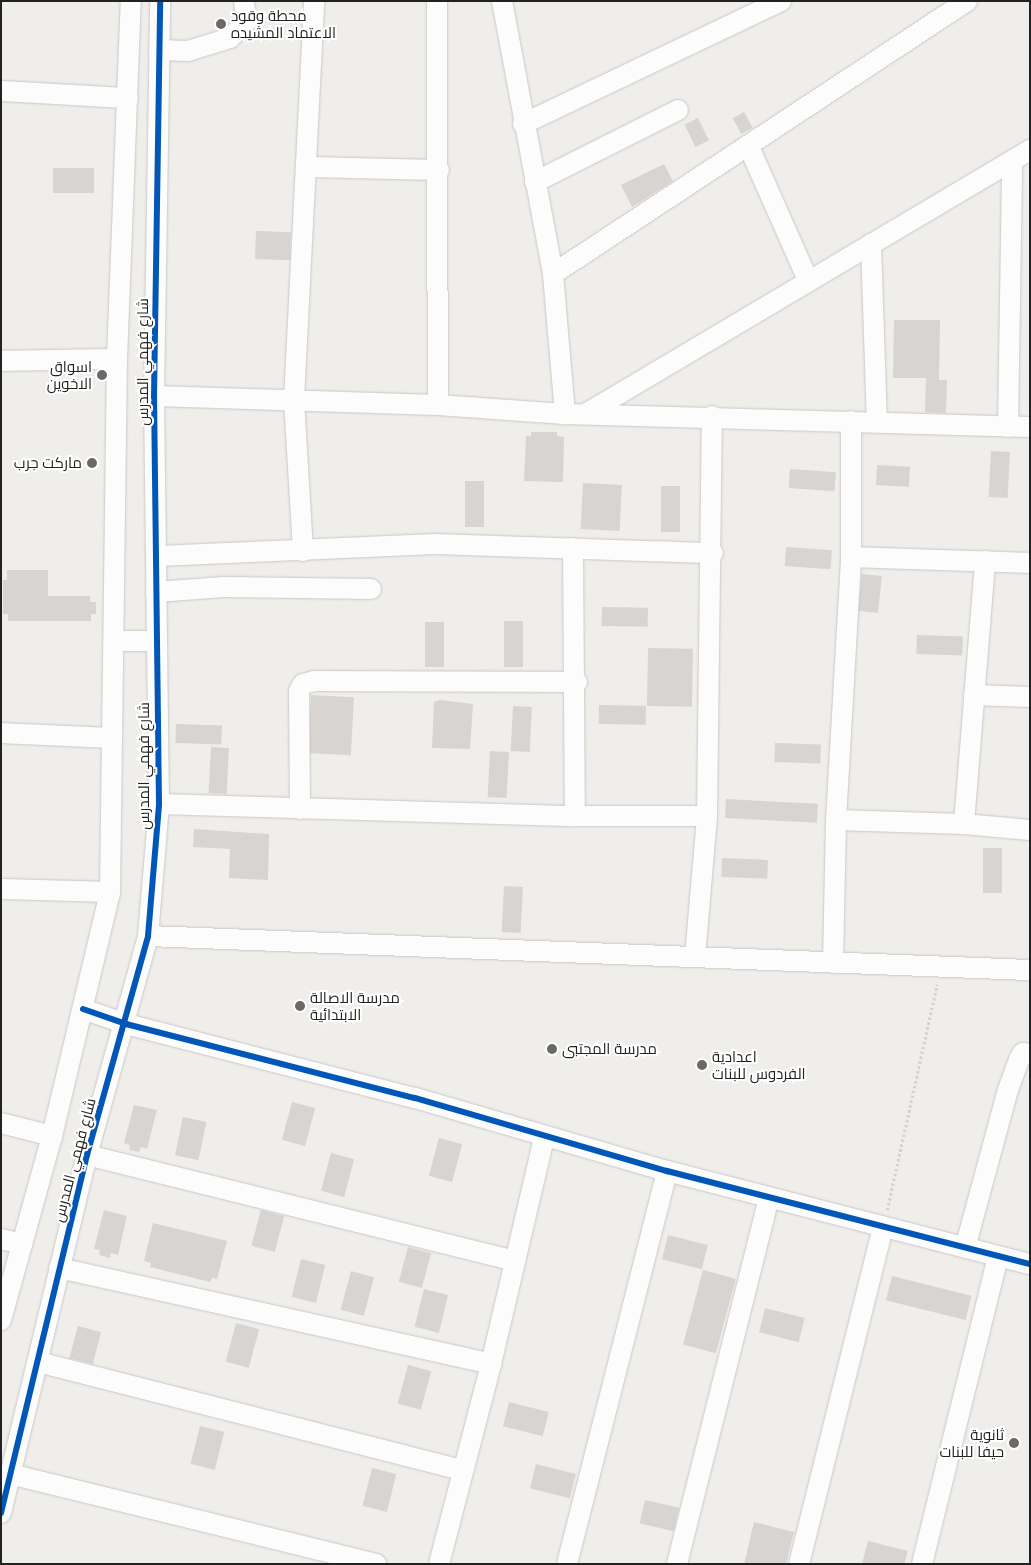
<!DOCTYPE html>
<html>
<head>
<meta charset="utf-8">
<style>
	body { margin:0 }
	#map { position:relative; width:1031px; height:1565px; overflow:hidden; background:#f0eeeb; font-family:"Noto Sans",Cairo,sans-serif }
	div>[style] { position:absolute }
	.building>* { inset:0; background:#d7d4d2; transform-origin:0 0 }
	.path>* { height:2.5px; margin-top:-1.25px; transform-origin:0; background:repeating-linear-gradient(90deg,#dccecd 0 2.5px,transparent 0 5px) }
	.roads { filter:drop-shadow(0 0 1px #c9c8c7) drop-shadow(0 0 1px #c9c8c7) }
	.minor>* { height:20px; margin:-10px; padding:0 10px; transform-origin:10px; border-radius:10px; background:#fdfcfc }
	.cycleway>* { height:6px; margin:-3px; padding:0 3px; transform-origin:3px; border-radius:3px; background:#0057b8 }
	.dots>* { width:14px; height:14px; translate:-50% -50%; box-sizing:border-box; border:2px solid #fff; border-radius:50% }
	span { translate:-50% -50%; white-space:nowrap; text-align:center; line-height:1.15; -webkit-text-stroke:4px #fff; paint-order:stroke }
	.poi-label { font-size:15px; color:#222 }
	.left { translate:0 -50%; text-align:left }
	.right { translate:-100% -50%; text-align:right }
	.street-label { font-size:15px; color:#222 }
	.frame { position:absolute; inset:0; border:2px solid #222; pointer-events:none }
</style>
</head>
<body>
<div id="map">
	<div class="building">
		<div style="left:744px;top:112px;width:18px;height:13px;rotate:61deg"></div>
		<div style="left:698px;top:118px;width:25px;height:15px;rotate:64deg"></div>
		<div style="clip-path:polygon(664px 164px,673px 181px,632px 207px,621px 185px)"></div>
		<div style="left:53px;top:168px;width:41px;height:25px"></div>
		<div style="left:256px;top:231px;width:35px;height:28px;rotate:2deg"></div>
		<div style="clip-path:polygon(894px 320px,940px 320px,939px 380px,947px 380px,946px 413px,925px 412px,926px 378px,893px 378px)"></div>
		<div style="clip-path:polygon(531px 432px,557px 432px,557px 436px,564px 437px,563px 482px,524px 481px,526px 436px,531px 436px)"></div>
		<div style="left:991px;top:451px;width:19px;height:46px;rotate:3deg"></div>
		<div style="left:877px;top:465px;width:33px;height:20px;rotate:3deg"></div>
		<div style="left:790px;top:469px;width:46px;height:19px;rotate:4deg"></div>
		<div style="left:465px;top:481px;width:19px;height:46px"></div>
		<div style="left:583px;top:483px;width:39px;height:46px;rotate:3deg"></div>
		<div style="left:661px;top:486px;width:19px;height:46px"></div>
		<div style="left:786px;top:547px;width:46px;height:19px;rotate:4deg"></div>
		<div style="clip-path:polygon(7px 570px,48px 570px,48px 596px,90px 596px,90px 602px,96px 602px,96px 614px,91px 614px,91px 621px,8px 621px,8px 614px,3px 614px,3px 580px,7px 580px)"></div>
		<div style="left:862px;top:574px;width:20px;height:37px;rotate:6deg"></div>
		<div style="left:602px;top:607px;width:46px;height:19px;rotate:1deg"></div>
		<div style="left:504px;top:621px;width:19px;height:46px"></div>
		<div style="left:425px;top:622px;width:19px;height:45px"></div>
		<div style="left:917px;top:635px;width:46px;height:19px;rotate:2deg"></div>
		<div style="left:648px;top:648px;width:45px;height:58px;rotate:1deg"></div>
		<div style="left:311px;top:695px;width:43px;height:58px;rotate:3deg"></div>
		<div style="clip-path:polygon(440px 700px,473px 704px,470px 749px,432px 748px,434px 702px)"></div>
		<div style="left:599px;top:705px;width:47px;height:19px;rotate:1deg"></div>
		<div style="left:513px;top:706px;width:19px;height:45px;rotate:3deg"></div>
		<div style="left:176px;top:724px;width:46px;height:19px;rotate:2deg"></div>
		<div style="left:775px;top:743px;width:46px;height:19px;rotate:2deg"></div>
		<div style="left:211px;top:747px;width:18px;height:46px;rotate:3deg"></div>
		<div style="left:490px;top:751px;width:19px;height:46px;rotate:3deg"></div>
		<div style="left:726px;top:799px;width:92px;height:19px;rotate:3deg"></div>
		<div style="clip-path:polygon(194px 829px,269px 834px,268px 880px,229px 878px,230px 849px,193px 847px)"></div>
		<div style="left:983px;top:848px;width:19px;height:45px"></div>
		<div style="left:722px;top:858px;width:46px;height:19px;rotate:2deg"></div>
		<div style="left:504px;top:886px;width:19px;height:46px;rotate:3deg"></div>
		<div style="left:292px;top:1102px;width:24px;height:39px;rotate:15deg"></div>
		<div style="clip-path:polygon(134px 1105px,157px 1110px,147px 1149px,141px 1147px,139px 1152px,129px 1150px,130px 1145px,124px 1143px)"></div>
		<div style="left:183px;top:1117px;width:24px;height:39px;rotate:12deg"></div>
		<div style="left:439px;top:1138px;width:24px;height:39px;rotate:15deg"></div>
		<div style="left:331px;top:1153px;width:24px;height:39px;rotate:15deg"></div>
		<div style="clip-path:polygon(104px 1210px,127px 1216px,118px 1255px,111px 1253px,110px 1258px,99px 1255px,100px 1250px,94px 1249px)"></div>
		<div style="left:261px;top:1210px;width:24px;height:37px;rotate:15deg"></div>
		<div style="clip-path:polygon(153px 1223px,227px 1241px,217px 1279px,212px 1278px,210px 1282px,150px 1267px,151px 1263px,144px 1261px)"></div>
		<div style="left:668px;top:1235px;width:41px;height:25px;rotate:14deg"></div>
		<div style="left:408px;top:1247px;width:24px;height:36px;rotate:15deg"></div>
		<div style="left:301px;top:1259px;width:25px;height:39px;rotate:14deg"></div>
		<div style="left:703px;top:1270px;width:34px;height:77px;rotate:15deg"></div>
		<div style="left:351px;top:1271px;width:24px;height:40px;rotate:15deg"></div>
		<div style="left:892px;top:1276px;width:82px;height:25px;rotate:14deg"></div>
		<div style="left:424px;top:1289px;width:25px;height:39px;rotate:14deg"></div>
		<div style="left:765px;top:1308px;width:41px;height:25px;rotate:14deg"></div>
		<div style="left:236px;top:1323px;width:24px;height:40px;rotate:15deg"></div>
		<div style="left:78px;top:1326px;width:24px;height:33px;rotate:15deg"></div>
		<div style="left:408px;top:1365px;width:24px;height:40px;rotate:15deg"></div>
		<div style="left:509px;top:1402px;width:41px;height:25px;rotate:14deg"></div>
		<div style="left:200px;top:1426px;width:25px;height:39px;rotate:14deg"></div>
		<div style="left:536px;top:1464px;width:41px;height:25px;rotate:14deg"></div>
		<div style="left:372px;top:1468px;width:25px;height:39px;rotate:14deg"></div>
		<div style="left:645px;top:1500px;width:35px;height:24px;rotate:13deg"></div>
		<div style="clip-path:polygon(754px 1522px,794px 1532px,786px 1564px,744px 1564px)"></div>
		<div style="clip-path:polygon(868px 1541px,908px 1551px,904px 1564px,862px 1564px)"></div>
	</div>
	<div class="path">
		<div style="left:887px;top:1210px;width:231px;rotate:-77.5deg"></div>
	</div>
	<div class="roads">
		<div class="minor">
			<div style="left:437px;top:1px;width:404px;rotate:89.9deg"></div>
			<div style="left:502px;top:1px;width:278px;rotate:79.4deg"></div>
			<div style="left:553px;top:274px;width:141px;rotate:85.1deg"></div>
			<div style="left:159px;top:50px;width:29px;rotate:2deg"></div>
			<div style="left:188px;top:51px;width:44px;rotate:-17.2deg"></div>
			<div style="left:230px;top:38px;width:23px;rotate:-45deg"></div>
			<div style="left:246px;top:22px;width:21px;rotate:-95deg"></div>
			<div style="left:1px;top:91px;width:127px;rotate:3.2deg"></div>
			<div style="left:523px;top:124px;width:286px;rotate:-25.5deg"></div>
			<div style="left:749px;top:147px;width:145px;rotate:66.1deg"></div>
			<div style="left:306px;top:167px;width:133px;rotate:1.3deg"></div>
			<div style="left:535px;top:182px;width:160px;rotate:-26.7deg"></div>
			<div style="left:871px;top:244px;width:178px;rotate:88.1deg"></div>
			<div style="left:553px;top:274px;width:496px;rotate:-33.4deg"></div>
			<div style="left:1px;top:361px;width:116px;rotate:-1deg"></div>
			<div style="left:154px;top:396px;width:284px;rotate:1.8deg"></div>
			<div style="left:438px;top:405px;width:127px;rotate:4.1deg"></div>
			<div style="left:565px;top:414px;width:465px;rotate:1.6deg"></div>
			<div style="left:587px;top:413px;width:515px;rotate:-30.7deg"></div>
			<div style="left:1008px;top:427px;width:266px;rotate:-89.1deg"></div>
			<div style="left:573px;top:548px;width:268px;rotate:89.6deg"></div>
			<div style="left:303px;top:551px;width:151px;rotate:-93.4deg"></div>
			<div style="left:294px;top:400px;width:400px;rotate:-87.1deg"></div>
			<div style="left:158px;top:556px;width:277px;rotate:-2.5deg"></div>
			<div style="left:435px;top:544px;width:278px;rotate:1.9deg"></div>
			<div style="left:851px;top:557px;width:179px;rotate:1.9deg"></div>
			<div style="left:156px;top:592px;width:68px;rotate:-4.2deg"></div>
			<div style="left:224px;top:587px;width:147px;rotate:0.8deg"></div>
			<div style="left:115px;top:641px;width:41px"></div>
			<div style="left:974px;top:695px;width:56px;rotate:2deg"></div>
			<div style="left:1px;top:733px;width:111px;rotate:2.6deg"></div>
			<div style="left:159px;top:804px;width:416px;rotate:1.7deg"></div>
			<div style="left:575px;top:816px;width:132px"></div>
			<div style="left:300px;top:809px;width:118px;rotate:-90.5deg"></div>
			<div style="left:299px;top:691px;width:8px;rotate:-60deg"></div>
			<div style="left:303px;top:684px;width:11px;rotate:-15deg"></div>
			<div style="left:314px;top:681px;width:263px;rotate:0.2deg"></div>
			<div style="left:836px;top:820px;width:128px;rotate:1.8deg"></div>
			<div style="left:964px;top:824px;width:66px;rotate:5.2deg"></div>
			<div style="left:964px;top:824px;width:264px;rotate:-85.4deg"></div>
			<div style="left:1px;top:889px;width:109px;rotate:1.6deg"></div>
			<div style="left:148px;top:936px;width:883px;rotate:2.21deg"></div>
			<div style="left:695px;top:957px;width:142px;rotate:-85.1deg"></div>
			<div style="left:707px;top:816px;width:400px;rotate:-89.3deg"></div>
			<div style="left:833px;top:963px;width:143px;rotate:-88.8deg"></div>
			<div style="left:836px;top:820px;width:263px;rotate:-86.7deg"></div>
			<div style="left:851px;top:557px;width:136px;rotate:-90deg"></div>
			<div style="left:83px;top:1009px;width:46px;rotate:19.2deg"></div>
			<div style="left:126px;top:1024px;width:298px;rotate:14.4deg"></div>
			<div style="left:415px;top:1098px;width:262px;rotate:16.2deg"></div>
			<div style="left:667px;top:1171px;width:375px;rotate:14.4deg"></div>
			<div style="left:1px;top:1123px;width:53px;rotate:14.3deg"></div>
			<div style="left:87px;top:1155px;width:440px;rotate:13.9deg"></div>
			<div style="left:1px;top:1239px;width:22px;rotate:13deg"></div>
			<div style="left:965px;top:1248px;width:164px;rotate:-74.8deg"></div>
			<div style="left:1008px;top:1090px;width:33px;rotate:-70deg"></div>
			<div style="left:1019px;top:1059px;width:7px;rotate:-56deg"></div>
			<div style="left:1023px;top:1053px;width:7px;rotate:8deg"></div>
			<div style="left:59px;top:1268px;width:443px;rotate:12.5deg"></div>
			<div style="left:1px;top:1320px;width:191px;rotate:-74.5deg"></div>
			<div style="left:52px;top:1136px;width:251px;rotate:-76.6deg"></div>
			<div style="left:110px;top:892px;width:533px;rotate:-89.25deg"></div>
			<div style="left:117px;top:359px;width:358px;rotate:-87.8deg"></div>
			<div style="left:38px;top:1362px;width:438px;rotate:14.3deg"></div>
			<div style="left:10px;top:1474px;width:377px;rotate:13.8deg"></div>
			<div style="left:1px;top:1513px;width:368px;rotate:-76.5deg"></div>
			<div style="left:87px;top:1155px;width:227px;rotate:-74.4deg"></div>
			<div style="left:148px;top:936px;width:132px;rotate:-85.2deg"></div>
			<div style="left:159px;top:804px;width:408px;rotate:-90.7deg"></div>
			<div style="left:154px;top:396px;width:395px;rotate:-89.1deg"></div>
			<div style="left:439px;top:1564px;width:207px;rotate:-75.4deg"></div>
			<div style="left:491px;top:1364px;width:232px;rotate:-76.8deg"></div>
			<div style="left:567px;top:1564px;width:406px;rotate:-75.7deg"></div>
			<div style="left:677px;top:1564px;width:378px;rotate:-75.9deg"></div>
			<div style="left:799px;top:1564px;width:348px;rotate:-76deg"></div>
			<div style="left:922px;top:1564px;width:316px;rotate:-76.1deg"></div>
		</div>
	</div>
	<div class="cycleway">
		<div style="left:83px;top:1009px;width:46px;rotate:19.2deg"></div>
		<div style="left:126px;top:1024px;width:298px;rotate:14.4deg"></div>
		<div style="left:415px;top:1098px;width:262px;rotate:16.2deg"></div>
		<div style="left:667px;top:1171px;width:375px;rotate:14.4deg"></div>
		<div style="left:1px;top:1513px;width:368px;rotate:-76.5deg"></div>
		<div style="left:87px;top:1155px;width:227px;rotate:-74.4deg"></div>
		<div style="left:148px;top:936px;width:132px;rotate:-85.2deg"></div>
		<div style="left:159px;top:804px;width:408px;rotate:-90.7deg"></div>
		<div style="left:154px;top:396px;width:395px;rotate:-89.1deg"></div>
	</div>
	<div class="dots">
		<div style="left:221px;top:24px;background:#6a6968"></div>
		<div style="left:102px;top:375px;background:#6a6968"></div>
		<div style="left:92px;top:463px;background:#6a6968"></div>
		<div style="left:300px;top:1006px;background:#6a6968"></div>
		<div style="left:552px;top:1049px;background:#6a6968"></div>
		<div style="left:702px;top:1065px;background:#6a6968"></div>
		<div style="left:1014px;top:1443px;background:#6a6968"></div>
	</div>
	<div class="poi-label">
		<span class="left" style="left:231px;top:24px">محطة وقود<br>الاعتماد المشيده</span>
		<span class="right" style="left:92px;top:375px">اسواق<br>الاخوين</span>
		<span class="right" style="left:82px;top:463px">ماركت جرب</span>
		<span class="left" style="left:310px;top:1006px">مدرسة الاصالة<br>الابتدائية</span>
		<span class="left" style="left:562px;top:1049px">مدرسة المجتبى</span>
		<span class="left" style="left:712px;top:1065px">اعدادية<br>الفردوس للبنات</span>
		<span class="right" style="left:1004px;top:1443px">ثانوية<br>حيفا للبنات</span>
	</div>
	<div class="street-label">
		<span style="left:143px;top:362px;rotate:-90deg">شارع فهمي المدرس</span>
		<span style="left:144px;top:766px;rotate:-90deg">شارع فهمي المدرس</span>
		<span style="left:74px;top:1160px;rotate:-75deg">شارع فهمي المدرس</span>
	</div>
	<div class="frame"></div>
</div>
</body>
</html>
